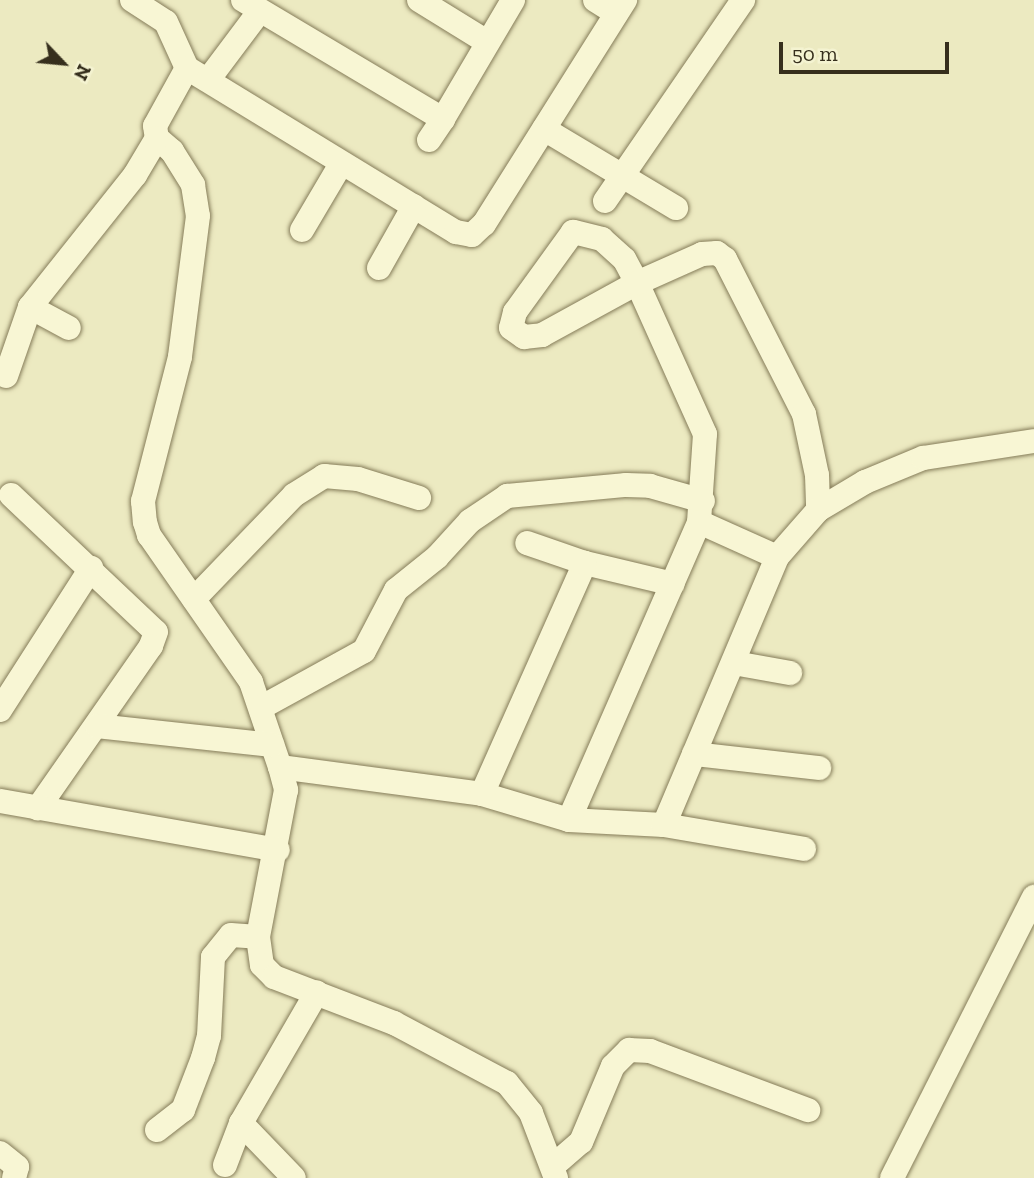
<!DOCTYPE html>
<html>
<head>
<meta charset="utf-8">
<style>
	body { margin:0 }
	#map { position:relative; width:1034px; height:1178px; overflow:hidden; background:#eceac1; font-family:"Zilla Slab",serif }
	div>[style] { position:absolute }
	.roads { filter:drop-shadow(0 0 2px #857c59) drop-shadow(0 0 2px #857c59) }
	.minor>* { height:24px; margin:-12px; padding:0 12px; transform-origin:12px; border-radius:12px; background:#f8f6d4 }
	span { translate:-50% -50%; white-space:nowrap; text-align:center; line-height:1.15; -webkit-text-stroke:5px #f4f3d1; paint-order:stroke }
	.north { position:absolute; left:28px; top:28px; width:70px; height:70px; -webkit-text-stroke:5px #f4f3d1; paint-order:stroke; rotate:116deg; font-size:19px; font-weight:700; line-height:28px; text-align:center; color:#362f1d }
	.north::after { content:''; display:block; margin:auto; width:24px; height:32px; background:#362f1d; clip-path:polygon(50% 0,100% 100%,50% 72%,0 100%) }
	.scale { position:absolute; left:779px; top:42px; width:170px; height:32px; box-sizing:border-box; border:4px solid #362f1d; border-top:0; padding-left:9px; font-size:21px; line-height:24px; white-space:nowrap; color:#362f1d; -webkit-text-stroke:5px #f4f3d1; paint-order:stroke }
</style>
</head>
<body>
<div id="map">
	<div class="roads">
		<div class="minor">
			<div style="left:132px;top:0;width:40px;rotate:32.9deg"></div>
			<div style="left:166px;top:22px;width:51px;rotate:65.5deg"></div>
			<div style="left:187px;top:68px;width:66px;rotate:118.9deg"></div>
			<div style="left:155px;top:126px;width:12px;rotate:81deg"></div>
			<div style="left:157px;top:138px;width:20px;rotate:41deg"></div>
			<div style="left:172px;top:151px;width:40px;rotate:58deg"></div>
			<div style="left:193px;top:185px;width:31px;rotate:81deg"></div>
			<div style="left:198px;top:216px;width:142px;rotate:97.3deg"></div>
			<div style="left:180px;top:357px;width:149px;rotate:104.4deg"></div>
			<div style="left:143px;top:501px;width:21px;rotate:85deg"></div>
			<div style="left:145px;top:522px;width:14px;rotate:73deg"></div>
			<div style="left:149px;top:535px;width:179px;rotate:55.2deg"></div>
			<div style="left:251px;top:682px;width:90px;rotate:71.2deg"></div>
			<div style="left:280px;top:767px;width:24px;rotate:75deg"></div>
			<div style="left:286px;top:790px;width:150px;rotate:100.8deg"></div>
			<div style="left:258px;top:937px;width:28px;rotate:82deg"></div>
			<div style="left:262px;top:965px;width:17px;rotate:45deg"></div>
			<div style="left:274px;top:977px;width:129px;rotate:21deg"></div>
			<div style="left:394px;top:1023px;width:128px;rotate:28deg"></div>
			<div style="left:507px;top:1083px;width:38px;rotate:51deg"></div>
			<div style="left:531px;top:1113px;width:70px;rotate:69deg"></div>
			<div style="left:243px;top:0;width:233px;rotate:30.8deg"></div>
			<div style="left:443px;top:119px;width:138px;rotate:-59.5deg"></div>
			<div style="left:419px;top:0;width:80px;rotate:31.7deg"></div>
			<div style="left:595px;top:0;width:25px;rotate:32deg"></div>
			<div style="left:187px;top:68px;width:315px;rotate:31.4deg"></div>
			<div style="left:456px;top:232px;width:16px;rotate:11deg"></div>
			<div style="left:472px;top:235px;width:16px;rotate:-43deg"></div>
			<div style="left:484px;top:224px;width:265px;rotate:-57.8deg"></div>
			<div style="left:208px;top:80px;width:85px;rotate:-53.1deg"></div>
			<div style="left:544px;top:129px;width:154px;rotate:30.9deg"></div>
			<div style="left:429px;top:140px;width:25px;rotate:-56deg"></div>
			<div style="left:605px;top:201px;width:244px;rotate:-55.5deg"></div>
			<div style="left:302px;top:230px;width:77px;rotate:-59.4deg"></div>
			<div style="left:379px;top:268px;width:71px;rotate:-60.6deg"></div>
			<div style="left:30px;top:307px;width:44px;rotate:28.3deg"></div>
			<div style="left:6px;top:376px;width:73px;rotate:-70.8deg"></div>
			<div style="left:30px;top:307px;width:169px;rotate:-51.5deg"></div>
			<div style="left:135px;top:175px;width:43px;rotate:-59.3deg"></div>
			<div style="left:11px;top:495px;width:199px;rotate:43.4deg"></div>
			<div style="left:156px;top:632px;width:15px;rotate:110deg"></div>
			<div style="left:151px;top:646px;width:198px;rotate:124.9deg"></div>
			<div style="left:777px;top:557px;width:85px;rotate:-155.8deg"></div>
			<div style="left:699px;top:522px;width:88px;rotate:-86.1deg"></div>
			<div style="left:705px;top:434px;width:166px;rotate:-114.2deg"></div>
			<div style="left:637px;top:283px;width:27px;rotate:-118deg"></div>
			<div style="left:624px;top:259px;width:30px;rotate:-138deg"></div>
			<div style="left:602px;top:239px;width:30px;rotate:-166deg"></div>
			<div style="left:573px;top:232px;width:99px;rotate:125.9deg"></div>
			<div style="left:515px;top:312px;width:16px;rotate:104deg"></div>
			<div style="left:511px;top:328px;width:16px;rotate:35deg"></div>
			<div style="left:524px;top:337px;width:18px;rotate:-6deg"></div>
			<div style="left:542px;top:335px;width:108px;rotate:-28.7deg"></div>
			<div style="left:637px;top:283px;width:71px;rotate:-24deg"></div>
			<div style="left:702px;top:254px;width:15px;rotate:-4deg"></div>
			<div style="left:717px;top:253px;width:10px;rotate:37deg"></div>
			<div style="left:725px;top:259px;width:174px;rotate:63deg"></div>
			<div style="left:804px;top:414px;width:62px;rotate:78deg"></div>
			<div style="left:817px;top:475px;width:35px;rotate:88deg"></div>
			<div style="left:585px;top:563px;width:90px;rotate:13.4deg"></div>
			<div style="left:194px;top:599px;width:144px;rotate:-46.1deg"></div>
			<div style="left:294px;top:495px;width:36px;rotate:-32deg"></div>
			<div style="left:324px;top:476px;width:34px;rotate:5deg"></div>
			<div style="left:358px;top:479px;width:64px;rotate:17.3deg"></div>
			<div style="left:734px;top:663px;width:57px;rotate:10.1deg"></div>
			<div style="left:262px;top:707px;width:116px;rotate:-28.8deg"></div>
			<div style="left:364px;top:651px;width:69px;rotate:-62.3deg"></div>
			<div style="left:396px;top:590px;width:53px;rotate:-38.8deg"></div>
			<div style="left:437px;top:557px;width:49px;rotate:-47.5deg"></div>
			<div style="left:470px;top:521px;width:45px;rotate:-34deg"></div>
			<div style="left:507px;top:496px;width:120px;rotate:-5.3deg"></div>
			<div style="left:626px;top:485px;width:24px;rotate:2deg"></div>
			<div style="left:650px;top:486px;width:55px;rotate:15.8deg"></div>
			<div style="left:0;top:710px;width:169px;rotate:-57.3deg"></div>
			<div style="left:97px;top:726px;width:176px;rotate:6.2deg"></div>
			<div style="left:694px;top:754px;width:126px;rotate:6.4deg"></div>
			<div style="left:280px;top:767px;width:204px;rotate:7.6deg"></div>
			<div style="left:482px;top:794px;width:91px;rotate:16.6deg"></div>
			<div style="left:569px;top:820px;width:95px;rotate:3deg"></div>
			<div style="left:664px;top:825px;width:142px;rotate:9.7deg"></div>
			<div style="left:482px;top:794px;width:253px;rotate:-66deg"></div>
			<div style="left:585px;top:563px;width:61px;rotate:-161deg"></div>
			<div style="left:0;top:801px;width:282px;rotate:10deg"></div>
			<div style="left:569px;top:820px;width:325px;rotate:-66.4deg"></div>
			<div style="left:664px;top:825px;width:291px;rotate:-67.1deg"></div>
			<div style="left:777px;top:557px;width:62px;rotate:-48.9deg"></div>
			<div style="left:818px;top:510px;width:55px;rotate:-30.8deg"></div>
			<div style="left:865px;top:482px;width:63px;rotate:-22.5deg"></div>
			<div style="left:923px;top:458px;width:112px;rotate:-8.7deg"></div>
			<div style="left:241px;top:1123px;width:76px;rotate:46.1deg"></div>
			<div style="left:157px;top:1130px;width:33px;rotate:-38deg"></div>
			<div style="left:183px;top:1110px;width:56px;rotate:-69deg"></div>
			<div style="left:203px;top:1058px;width:23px;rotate:-75deg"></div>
			<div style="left:209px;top:1036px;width:79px;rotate:-87.1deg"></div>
			<div style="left:213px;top:957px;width:28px;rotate:-51deg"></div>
			<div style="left:231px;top:935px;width:27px;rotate:4deg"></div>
			<div style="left:0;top:1153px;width:22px;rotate:39deg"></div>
			<div style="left:17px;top:1167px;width:11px;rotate:105deg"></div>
			<div style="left:225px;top:1165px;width:45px;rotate:-69.1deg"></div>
			<div style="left:241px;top:1123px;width:151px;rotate:-59.9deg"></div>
			<div style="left:553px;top:1166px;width:37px;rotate:-41deg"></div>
			<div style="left:581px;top:1142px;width:82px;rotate:-67.2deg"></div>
			<div style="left:613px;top:1066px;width:23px;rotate:-45deg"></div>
			<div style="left:629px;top:1050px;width:21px;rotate:3deg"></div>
			<div style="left:650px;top:1051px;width:169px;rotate:20.5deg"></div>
			<div style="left:892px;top:1178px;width:315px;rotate:-63.2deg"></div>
		</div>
	</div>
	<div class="north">N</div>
	<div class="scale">50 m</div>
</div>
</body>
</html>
